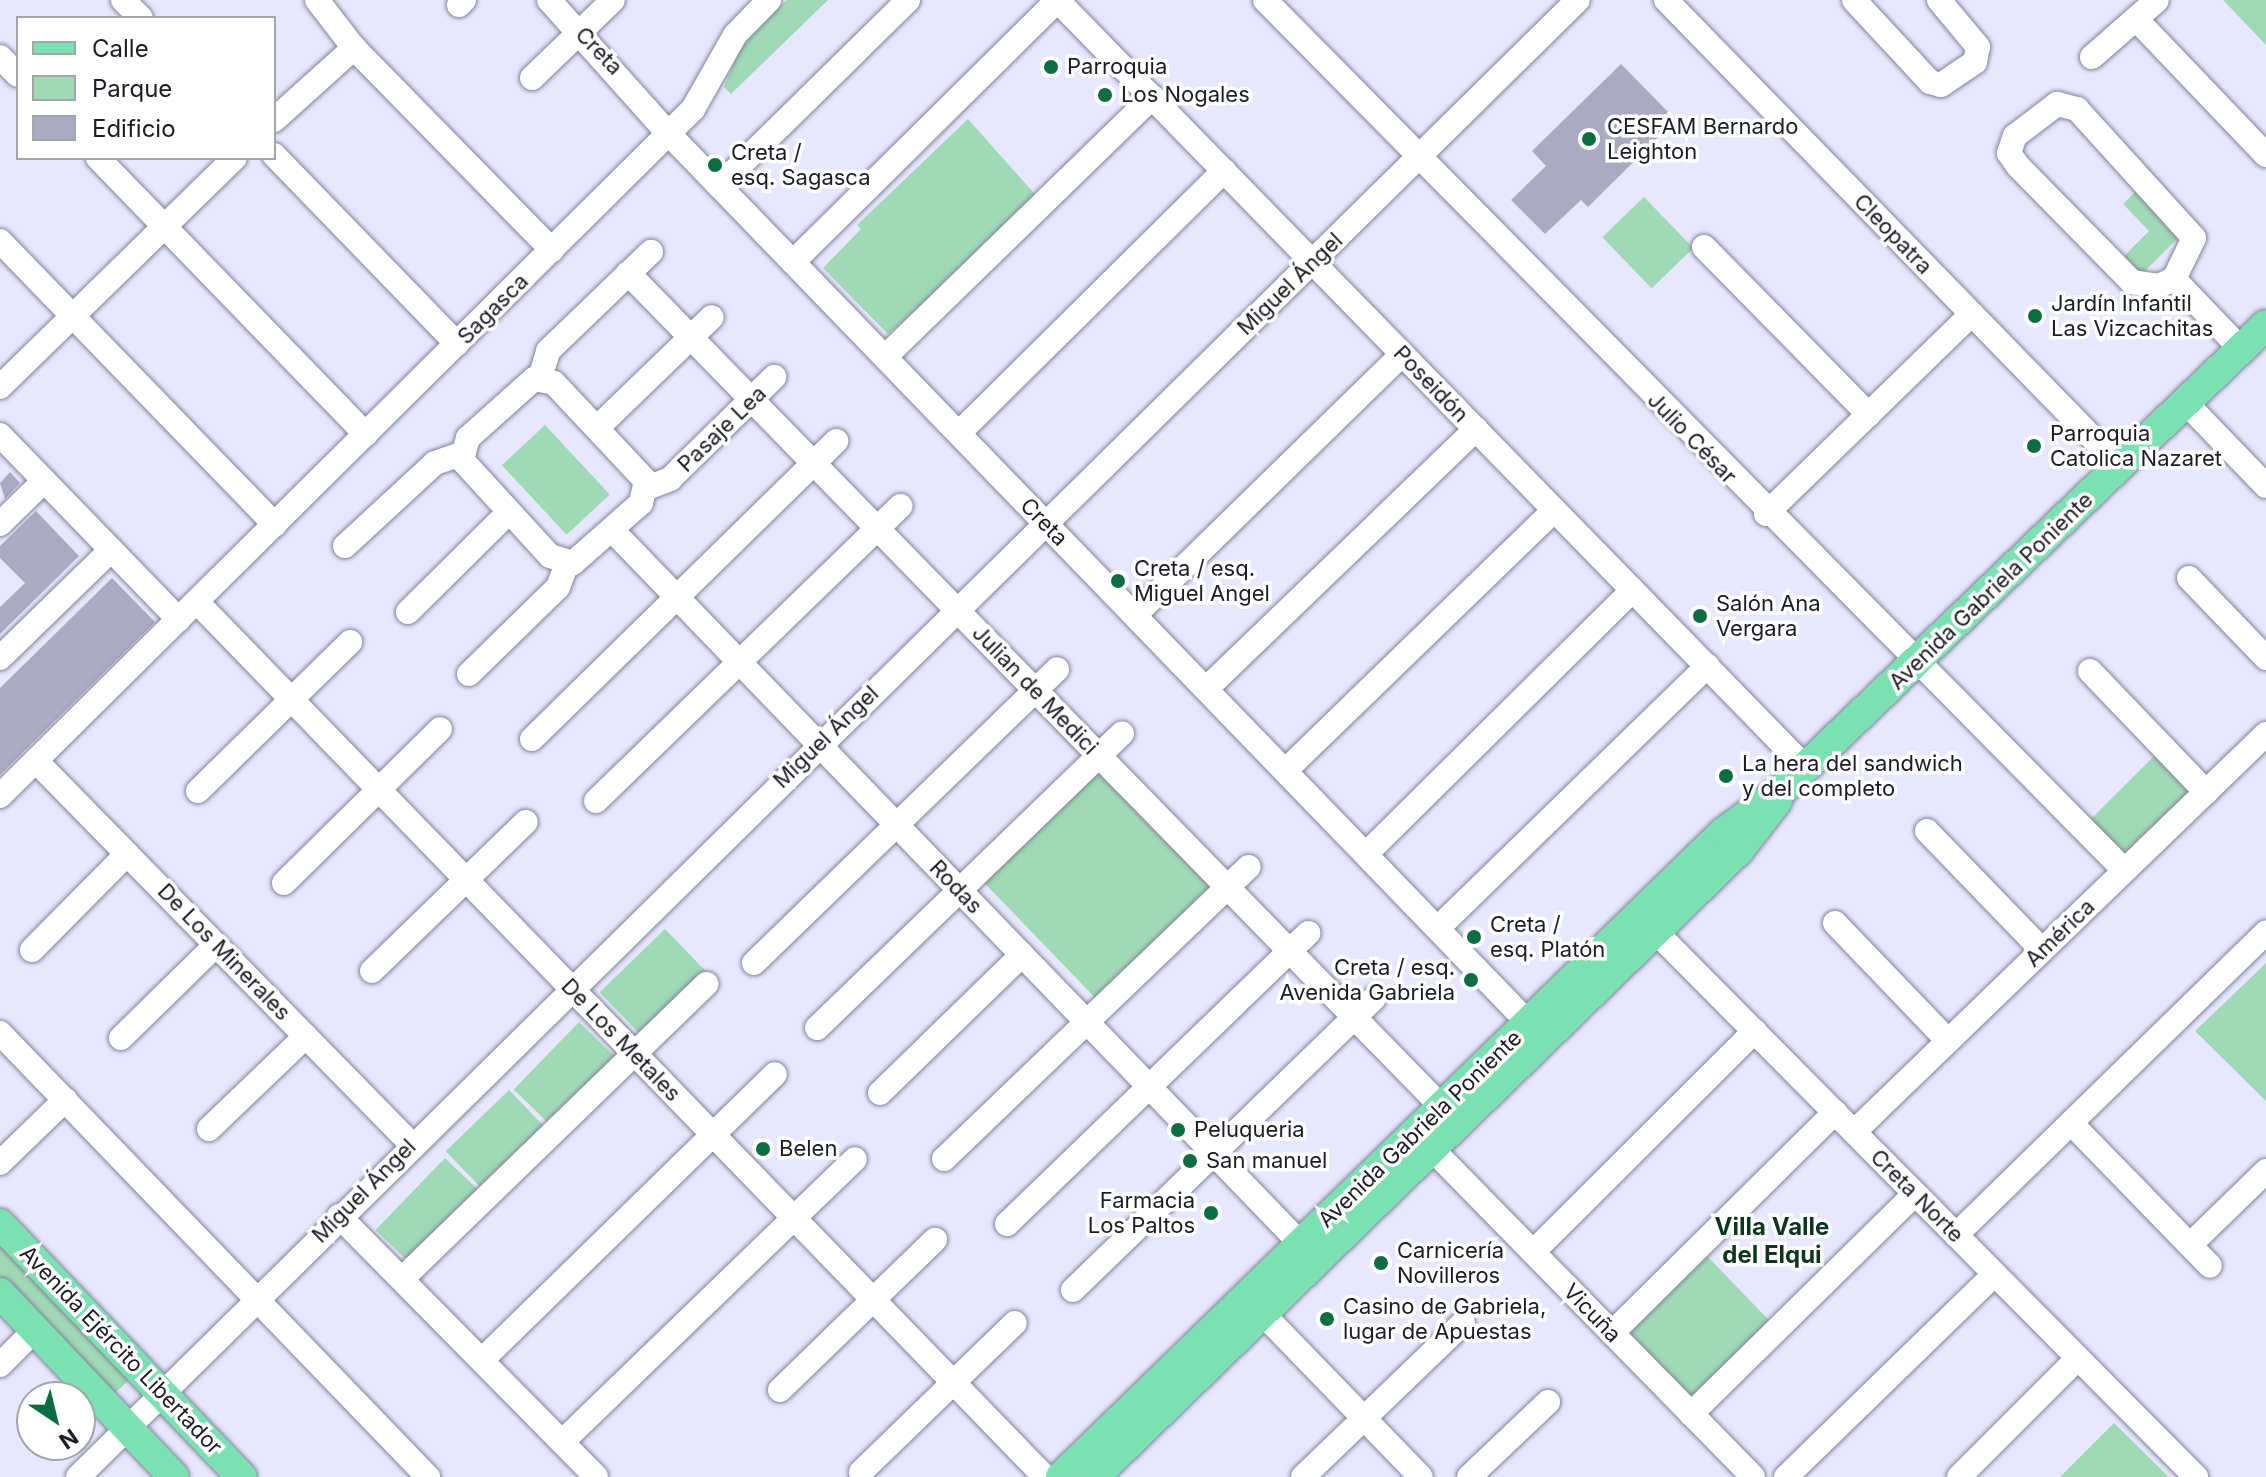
<!DOCTYPE html>
<html>
<head>
<meta charset="utf-8">
<style>
	body { margin:0 }
	#map { position:relative; width:2266px; height:1477px; overflow:hidden; background:#e7e8ff; font-family:Inter,sans-serif }
	div>[style] { position:absolute }
	.green>* { inset:0; background:#a0d9b6; transform-origin:0 0 }
	.building>* { inset:0; background:#aaabc1 }
	.roads { filter:drop-shadow(0 0 2px #828398) drop-shadow(0 0 2px #828398) }
	.minor>* { height:24px; margin:-12px; padding:0 12px; transform-origin:12px; border-radius:12px; background:#fff }
	.major>* { height:30px; margin:-15px; padding:0 15px; transform-origin:15px; border-radius:15px; background:#7be0b2 }
	.dots>* { width:22px; height:22px; translate:-50% -50%; box-sizing:border-box; border:4px solid #fff; border-radius:50% }
	span { translate:-50% -50%; white-space:nowrap; text-align:center; line-height:1.15; -webkit-text-stroke:7px #fff; paint-order:stroke }
	.street-label { font-size:22px; color:#1c1d25 }
	.poi-label { font-size:22px; color:#1c1d25 }
	.left { translate:0 -50%; text-align:left }
	.right { translate:-100% -50%; text-align:right }
	.neighbourhood-label { font-size:24px; color:#0c3621; font-weight:700 }
	.legend { position:absolute; left:16px; top:16px; width:260px; height:144px; box-sizing:border-box; background:#fff; border:2px solid #a4a5a8; margin:0; padding:10px 14px; list-style:none; font-size:24px; color:#1c1d25 }
	.legend li { display:flex; align-items:center; gap:16px; height:40px }
	.legend b { width:40px; border:2px solid #a4a5a8 }
	.north { position:absolute; left:16px; top:1381px; width:80px; height:80px; box-sizing:border-box; background:#fff; border:2px solid #a4a5a8; border-radius:50%; rotate:145deg; font-size:22px; font-weight:700; line-height:32px; text-align:center; color:#1c1d25 }
	.north::after { content:''; display:block; margin:auto; width:28px; height:36px; background:#0d6d42; clip-path:polygon(50% 0,100% 100%,50% 72%,0 100%) }
</style>
</head>
<body>
<div id="map">
	<div class="green">
		<div style="clip-path:polygon(787px 0,828px 0,731px 94px,724px 87px,742px 43px)"></div>
		<div style="clip-path:polygon(2223px 0,2266px 0,2266px 45px)"></div>
		<div style="clip-path:polygon(968px 119px,1041px 201px,888px 334px,823px 268px,861px 229px,857px 225px)"></div>
		<div style="clip-path:polygon(2141px 186px,2185px 231px,2139px 277px,2121px 259px,2149px 231px,2123px 204px)"></div>
		<div style="left:1644px;top:197px;width:71px;height:58px;rotate:46deg"></div>
		<div style="left:545px;top:425px;width:95px;height:59px;rotate:47deg"></div>
		<div style="left:2155px;top:755px;width:55px;height:92px;rotate:45deg"></div>
		<div style="left:1097px;top:765px;width:169px;height:163px;rotate:46deg"></div>
		<div style="left:665px;top:929px;width:59px;height:91px;rotate:46deg"></div>
		<div style="clip-path:polygon(2266px 963px,2266px 1101px,2195px 1031px)"></div>
		<div style="left:579px;top:1022px;width:53px;height:94px;rotate:44deg"></div>
		<div style="left:509px;top:1090px;width:52px;height:88px;rotate:46deg"></div>
		<div style="left:445px;top:1158px;width:49px;height:100px;rotate:44deg"></div>
		<div style="clip-path:polygon(0 1234px,134px 1375px,110px 1398px,0 1281px)"></div>
		<div style="left:1706px;top:1255px;width:97px;height:109px;rotate:46deg"></div>
		<div style="clip-path:polygon(2114px 1423px,2169px 1477px,2060px 1477px)"></div>
	</div>
	<div class="building">
		<div style="clip-path:polygon(1621px 64px,1676px 120px,1588px 207px,1581px 200px,1545px 234px,1511px 200px,1546px 166px,1532px 151px)"></div>
		<div style="clip-path:polygon(10px 472px,20px 483px,5px 499px,0 483px)"></div>
		<div style="clip-path:polygon(36px 511px,79px 556px,0 634px,0 607px,25px 583px,0 558px,0 546px)"></div>
		<div style="clip-path:polygon(112px 578px,155px 622px,0 775px,0 688px)"></div>
	</div>
	<div class="roads">
		<div class="minor">
			<div style="left:123px;top:0;width:25px;rotate:45deg"></div>
			<div style="left:317px;top:0;width:61px;rotate:52.4deg"></div>
			<div style="left:354px;top:48px;width:283px;rotate:45.6deg"></div>
			<div style="left:549px;top:0;width:180px;rotate:48.2deg"></div>
			<div style="left:669px;top:134px;width:1253px;rotate:45.97deg"></div>
			<div style="left:1057px;top:0;width:1071px;rotate:45.72deg"></div>
			<div style="left:1265px;top:0;width:1223px;rotate:45.36deg"></div>
			<div style="left:1666px;top:0;width:652px;rotate:45.75deg"></div>
			<div style="left:1854px;top:0;width:112px;rotate:47.2deg"></div>
			<div style="left:1930px;top:82px;width:11px;rotate:15deg"></div>
			<div style="left:1941px;top:85px;width:41px;rotate:-34.1deg"></div>
			<div style="left:1975px;top:62px;width:15px;rotate:-79deg"></div>
			<div style="left:1978px;top:47px;width:61px;rotate:-129.7deg"></div>
			<div style="left:459px;top:5px;width:7px;rotate:-45deg"></div>
			<div style="left:2136px;top:19px;width:188px;rotate:46.3deg"></div>
			<div style="left:0;top:57px;width:25px;rotate:45deg"></div>
			<div style="left:2092px;top:57px;width:86px;rotate:-41.2deg"></div>
			<div style="left:532px;top:78px;width:112px;rotate:-43.9deg"></div>
			<div style="left:2057px;top:104px;width:21px;rotate:14deg"></div>
			<div style="left:2077px;top:109px;width:174px;rotate:47.8deg"></div>
			<div style="left:2194px;top:238px;width:46px;rotate:116deg"></div>
			<div style="left:2174px;top:279px;width:17px;rotate:155deg"></div>
			<div style="left:2159px;top:286px;width:27px;rotate:-172deg"></div>
			<div style="left:2132px;top:282px;width:163px;rotate:-134.5deg"></div>
			<div style="left:2018px;top:166px;width:16px;rotate:-125deg"></div>
			<div style="left:2009px;top:153px;width:18px;rotate:-71deg"></div>
			<div style="left:2015px;top:136px;width:53px;rotate:-37.3deg"></div>
			<div style="left:274px;top:120px;width:108px;rotate:-42deg"></div>
			<div style="left:274px;top:155px;width:263px;rotate:45.9deg"></div>
			<div style="left:98px;top:158px;width:385px;rotate:45.9deg"></div>
			<div style="left:719px;top:186px;width:265px;rotate:-44.5deg"></div>
			<div style="left:0;top:241px;width:395px;rotate:45.9deg"></div>
			<div style="left:1704px;top:247px;width:235px;rotate:45.5deg"></div>
			<div style="left:793px;top:262px;width:373px;rotate:-44.7deg"></div>
			<div style="left:628px;top:273px;width:1165px;rotate:45.7deg"></div>
			<div style="left:2174px;top:279px;width:97px;rotate:46.3deg"></div>
			<div style="left:885px;top:357px;width:373px;rotate:-44.2deg"></div>
			<div style="left:540px;top:378px;width:28px;rotate:-73deg"></div>
			<div style="left:548px;top:351px;width:143px;rotate:-43.9deg"></div>
			<div style="left:534px;top:379px;width:20px;rotate:11deg"></div>
			<div style="left:554px;top:383px;width:134px;rotate:46.8deg"></div>
			<div style="left:646px;top:481px;width:23px;rotate:103deg"></div>
			<div style="left:641px;top:503px;width:91px;rotate:138.6deg"></div>
			<div style="left:573px;top:563px;width:24px;rotate:-163deg"></div>
			<div style="left:550px;top:556px;width:130px;rotate:-132.5deg"></div>
			<div style="left:462px;top:460px;width:23px;rotate:-75deg"></div>
			<div style="left:468px;top:438px;width:89px;rotate:-41.8deg"></div>
			<div style="left:0;top:387px;width:328px;rotate:-44.3deg"></div>
			<div style="left:2186px;top:403px;width:115px;rotate:46.1deg"></div>
			<div style="left:598px;top:427px;width:158px;rotate:-44deg"></div>
			<div style="left:959px;top:433px;width:373px;rotate:-44.7deg"></div>
			<div style="left:0;top:435px;width:257px;rotate:45.9deg"></div>
			<div style="left:647px;top:488px;width:25px;rotate:-21deg"></div>
			<div style="left:670px;top:479px;width:146px;rotate:-44.4deg"></div>
			<div style="left:1766px;top:514px;width:287px;rotate:-44.2deg"></div>
			<div style="left:0;top:524px;width:62px;rotate:-44.3deg"></div>
			<div style="left:612px;top:530px;width:992px;rotate:46.02deg"></div>
			<div style="left:345px;top:546px;width:122px;rotate:-42.7deg"></div>
			<div style="left:435px;top:463px;width:28px;rotate:-19deg"></div>
			<div style="left:2189px;top:578px;width:111px;rotate:46.1deg"></div>
			<div style="left:197px;top:602px;width:1218px;rotate:45.9deg"></div>
			<div style="left:408px;top:612px;width:141px;rotate:-44.7deg"></div>
			<div style="left:1135px;top:615px;width:373px;rotate:-44.3deg"></div>
			<div style="left:0;top:658px;width:155px;rotate:-44.2deg"></div>
			<div style="left:2090px;top:671px;width:168px;rotate:46.2deg"></div>
			<div style="left:469px;top:674px;width:124px;rotate:-44.3deg"></div>
			<div style="left:558px;top:587px;width:26px;rotate:-69deg"></div>
			<div style="left:1206px;top:689px;width:375px;rotate:-43.9deg"></div>
			<div style="left:532px;top:739px;width:426px;rotate:-44.4deg"></div>
			<div style="left:36px;top:761px;width:536px;rotate:45.6deg"></div>
			<div style="left:1285px;top:771px;width:375px;rotate:-44.1deg"></div>
			<div style="left:198px;top:791px;width:213px;rotate:-44.4deg"></div>
			<div style="left:0;top:796px;width:976px;rotate:-44.75deg"></div>
			<div style="left:693px;top:109px;width:85px;rotate:-60.4deg"></div>
			<div style="left:735px;top:35px;width:49px;rotate:-45.8deg"></div>
			<div style="left:596px;top:801px;width:424px;rotate:-44.1deg"></div>
			<div style="left:1927px;top:831px;width:165px;rotate:46deg"></div>
			<div style="left:1366px;top:854px;width:375px;rotate:-44.7deg"></div>
			<div style="left:284px;top:883px;width:219px;rotate:-44.6deg"></div>
			<div style="left:1643px;top:919px;width:786px;rotate:45.26deg"></div>
			<div style="left:1835px;top:923px;width:163px;rotate:46.2deg"></div>
			<div style="left:1438px;top:928px;width:376px;rotate:-44.2deg"></div>
			<div style="left:32px;top:950px;width:135px;rotate:-45.3deg"></div>
			<div style="left:754px;top:963px;width:422px;rotate:-44.1deg"></div>
			<div style="left:372px;top:971px;width:214px;rotate:-44.1deg"></div>
			<div style="left:817px;top:1028px;width:424px;rotate:-44deg"></div>
			<div style="left:0;top:1033px;width:617px;rotate:46.05deg"></div>
			<div style="left:121px;top:1038px;width:133px;rotate:-44.4deg"></div>
			<div style="left:880px;top:1093px;width:198px;rotate:-44.2deg"></div>
			<div style="left:2071px;top:1123px;width:199px;rotate:45.8deg"></div>
			<div style="left:209px;top:1129px;width:134px;rotate:-43.8deg"></div>
			<div style="left:1854px;top:1132px;width:573px;rotate:-44.01deg"></div>
			<div style="left:1431px;top:1148px;width:460px;rotate:45.6deg"></div>
			<div style="left:944px;top:1159px;width:422px;rotate:-43.8deg"></div>
			<div style="left:0;top:1163px;width:91px;rotate:-44.1deg"></div>
			<div style="left:339px;top:1216px;width:366px;rotate:45.4deg"></div>
			<div style="left:1007px;top:1224px;width:419px;rotate:-44deg"></div>
			<div style="left:1956px;top:1235px;width:433px;rotate:-44.3deg"></div>
			<div style="left:2190px;top:1245px;width:106px;rotate:-44.2deg"></div>
			<div style="left:1533px;top:1252px;width:313px;rotate:-44.9deg"></div>
			<div style="left:402px;top:1279px;width:424px;rotate:-44.1deg"></div>
			<div style="left:1073px;top:1290px;width:419px;rotate:-44.1deg"></div>
			<div style="left:1262px;top:1313px;width:228px;rotate:45.9deg"></div>
			<div style="left:1612px;top:1333px;width:314px;rotate:-44.7deg"></div>
			<div style="left:482px;top:1360px;width:409px;rotate:-44.3deg"></div>
			<div style="left:0;top:1365px;width:49px;rotate:-45deg"></div>
			<div style="left:780px;top:1390px;width:216px;rotate:-44.1deg"></div>
			<div style="left:1691px;top:1414px;width:314px;rotate:-44.5deg"></div>
			<div style="left:562px;top:1442px;width:407px;rotate:-44deg"></div>
			<div style="left:861px;top:1472px;width:214px;rotate:-44.1deg"></div>
			<div style="left:78px;top:1477px;width:2105px;rotate:-44.56deg"></div>
			<div style="left:1303px;top:1477px;width:222px;rotate:-43.9deg"></div>
			<div style="left:1469px;top:1477px;width:109px;rotate:-43.5deg"></div>
			<div style="left:1786px;top:1477px;width:291px;rotate:-44.2deg"></div>
			<div style="left:1959px;top:1477px;width:168px;rotate:-45deg"></div>
		</div>
		<div class="major">
			<div style="left:0;top:1224px;width:350px;rotate:46.3deg"></div>
			<div style="left:0;top:1293px;width:253px;rotate:46.6deg"></div>
			<div style="left:1061px;top:1477px;width:924px;rotate:-44.21deg"></div>
			<div style="left:1723px;top:833px;width:76px;rotate:-36.4deg"></div>
			<div style="left:1784px;top:788px;width:668px;rotate:-43.85deg"></div>
			<div style="left:1094px;top:1477px;width:900px;rotate:-44.19deg"></div>
			<div style="left:1739px;top:850px;width:62px;rotate:-52.2deg"></div>
		</div>
	</div>
	<div class="dots">
		<div style="left:1051px;top:67px;background:#0d6d42"></div>
		<div style="left:1105px;top:95px;background:#0d6d42"></div>
		<div style="left:1589px;top:139px;background:#0d6d42"></div>
		<div style="left:715px;top:165px;background:#0d6d42"></div>
		<div style="left:2035px;top:316px;background:#0d6d42"></div>
		<div style="left:2034px;top:446px;background:#0d6d42"></div>
		<div style="left:1118px;top:581px;background:#0d6d42"></div>
		<div style="left:1700px;top:616px;background:#0d6d42"></div>
		<div style="left:1726px;top:776px;background:#0d6d42"></div>
		<div style="left:1474px;top:937px;background:#0d6d42"></div>
		<div style="left:1471px;top:980px;background:#0d6d42"></div>
		<div style="left:1178px;top:1130px;background:#0d6d42"></div>
		<div style="left:763px;top:1149px;background:#0d6d42"></div>
		<div style="left:1190px;top:1161px;background:#0d6d42"></div>
		<div style="left:1211px;top:1213px;background:#0d6d42"></div>
		<div style="left:1381px;top:1263px;background:#0d6d42"></div>
		<div style="left:1327px;top:1319px;background:#0d6d42"></div>
	</div>
	<div class="street-label">
		<span style="left:599px;top:51px;rotate:46deg">Creta</span>
		<span style="left:1893px;top:234px;rotate:46deg">Cleopatra</span>
		<span style="left:1290px;top:284px;rotate:-44deg">Miguel Ángel</span>
		<span style="left:493px;top:309px;rotate:-45deg">Sagasca</span>
		<span style="left:1431px;top:384px;rotate:46deg">Poseidón</span>
		<span style="left:722px;top:429px;rotate:-44deg">Pasaje Lea</span>
		<span style="left:1692px;top:438px;rotate:46deg">Julio César</span>
		<span style="left:1044px;top:522px;rotate:46deg">Creta</span>
		<span style="left:1991px;top:591px;rotate:-44deg">Avenida Gabriela Poniente</span>
		<span style="left:1035px;top:690px;rotate:46deg">Julian de Medici</span>
		<span style="left:826px;top:737px;rotate:-44deg">Miguel Ángel</span>
		<span style="left:956px;top:887px;rotate:46deg">Rodas</span>
		<span style="left:2060px;top:933px;rotate:-44deg">América</span>
		<span style="left:224px;top:952px;rotate:46deg">De Los Minerales</span>
		<span style="left:621px;top:1040px;rotate:46deg">De Los Metales</span>
		<span style="left:1420px;top:1129px;rotate:-44deg">Avenida Gabriela Poniente</span>
		<span style="left:364px;top:1191px;rotate:-45deg">Miguel Ángel</span>
		<span style="left:1917px;top:1196px;rotate:45deg">Creta Norte</span>
		<span style="left:1592px;top:1313px;rotate:46deg">Vicuña</span>
		<span style="left:121px;top:1350px;rotate:46deg">Avenida Ejército Libertador</span>
	</div>
	<div class="poi-label">
		<span class="left" style="left:1067px;top:67px">Parroquia</span>
		<span class="left" style="left:1121px;top:95px">Los Nogales</span>
		<span class="left" style="left:1607px;top:139px">CESFAM Bernardo<br>Leighton</span>
		<span class="left" style="left:731px;top:165px">Creta /<br>esq. Sagasca</span>
		<span class="left" style="left:2051px;top:316px">Jardín Infantil<br>Las Vizcachitas</span>
		<span class="left" style="left:2050px;top:446px">Parroquia<br>Catolica Nazaret</span>
		<span class="left" style="left:1134px;top:581px">Creta / esq.<br>Miguel Angel</span>
		<span class="left" style="left:1716px;top:616px">Salón Ana<br>Vergara</span>
		<span class="left" style="left:1742px;top:776px">La hera del sandwich<br>y del completo</span>
		<span class="left" style="left:1490px;top:937px">Creta /<br>esq. Platón</span>
		<span class="right" style="left:1455px;top:980px">Creta / esq.<br>Avenida Gabriela</span>
		<span class="left" style="left:1194px;top:1130px">Peluqueria</span>
		<span class="left" style="left:779px;top:1149px">Belen</span>
		<span class="left" style="left:1206px;top:1161px">San manuel</span>
		<span class="right" style="left:1195px;top:1213px">Farmacia<br>Los Paltos</span>
		<span class="left" style="left:1397px;top:1263px">Carnicería<br>Novilleros</span>
		<span class="left" style="left:1343px;top:1319px">Casino de Gabriela,<br>lugar de Apuestas</span>
	</div>
	<div class="neighbourhood-label">
		<span style="left:1772px;top:1241px">Villa Valle<br>del Elqui</span>
	</div>
	<ul class="legend">
	<li><b style="height:10px;background:#7be0b2"></b>Calle</li>
	<li><b style="height:22px;background:#a0d9b6"></b>Parque</li>
	<li><b style="height:22px;background:#aaabc1"></b>Edificio</li>
	</ul>
	<div class="north">N</div>
</div>
</body>
</html>
